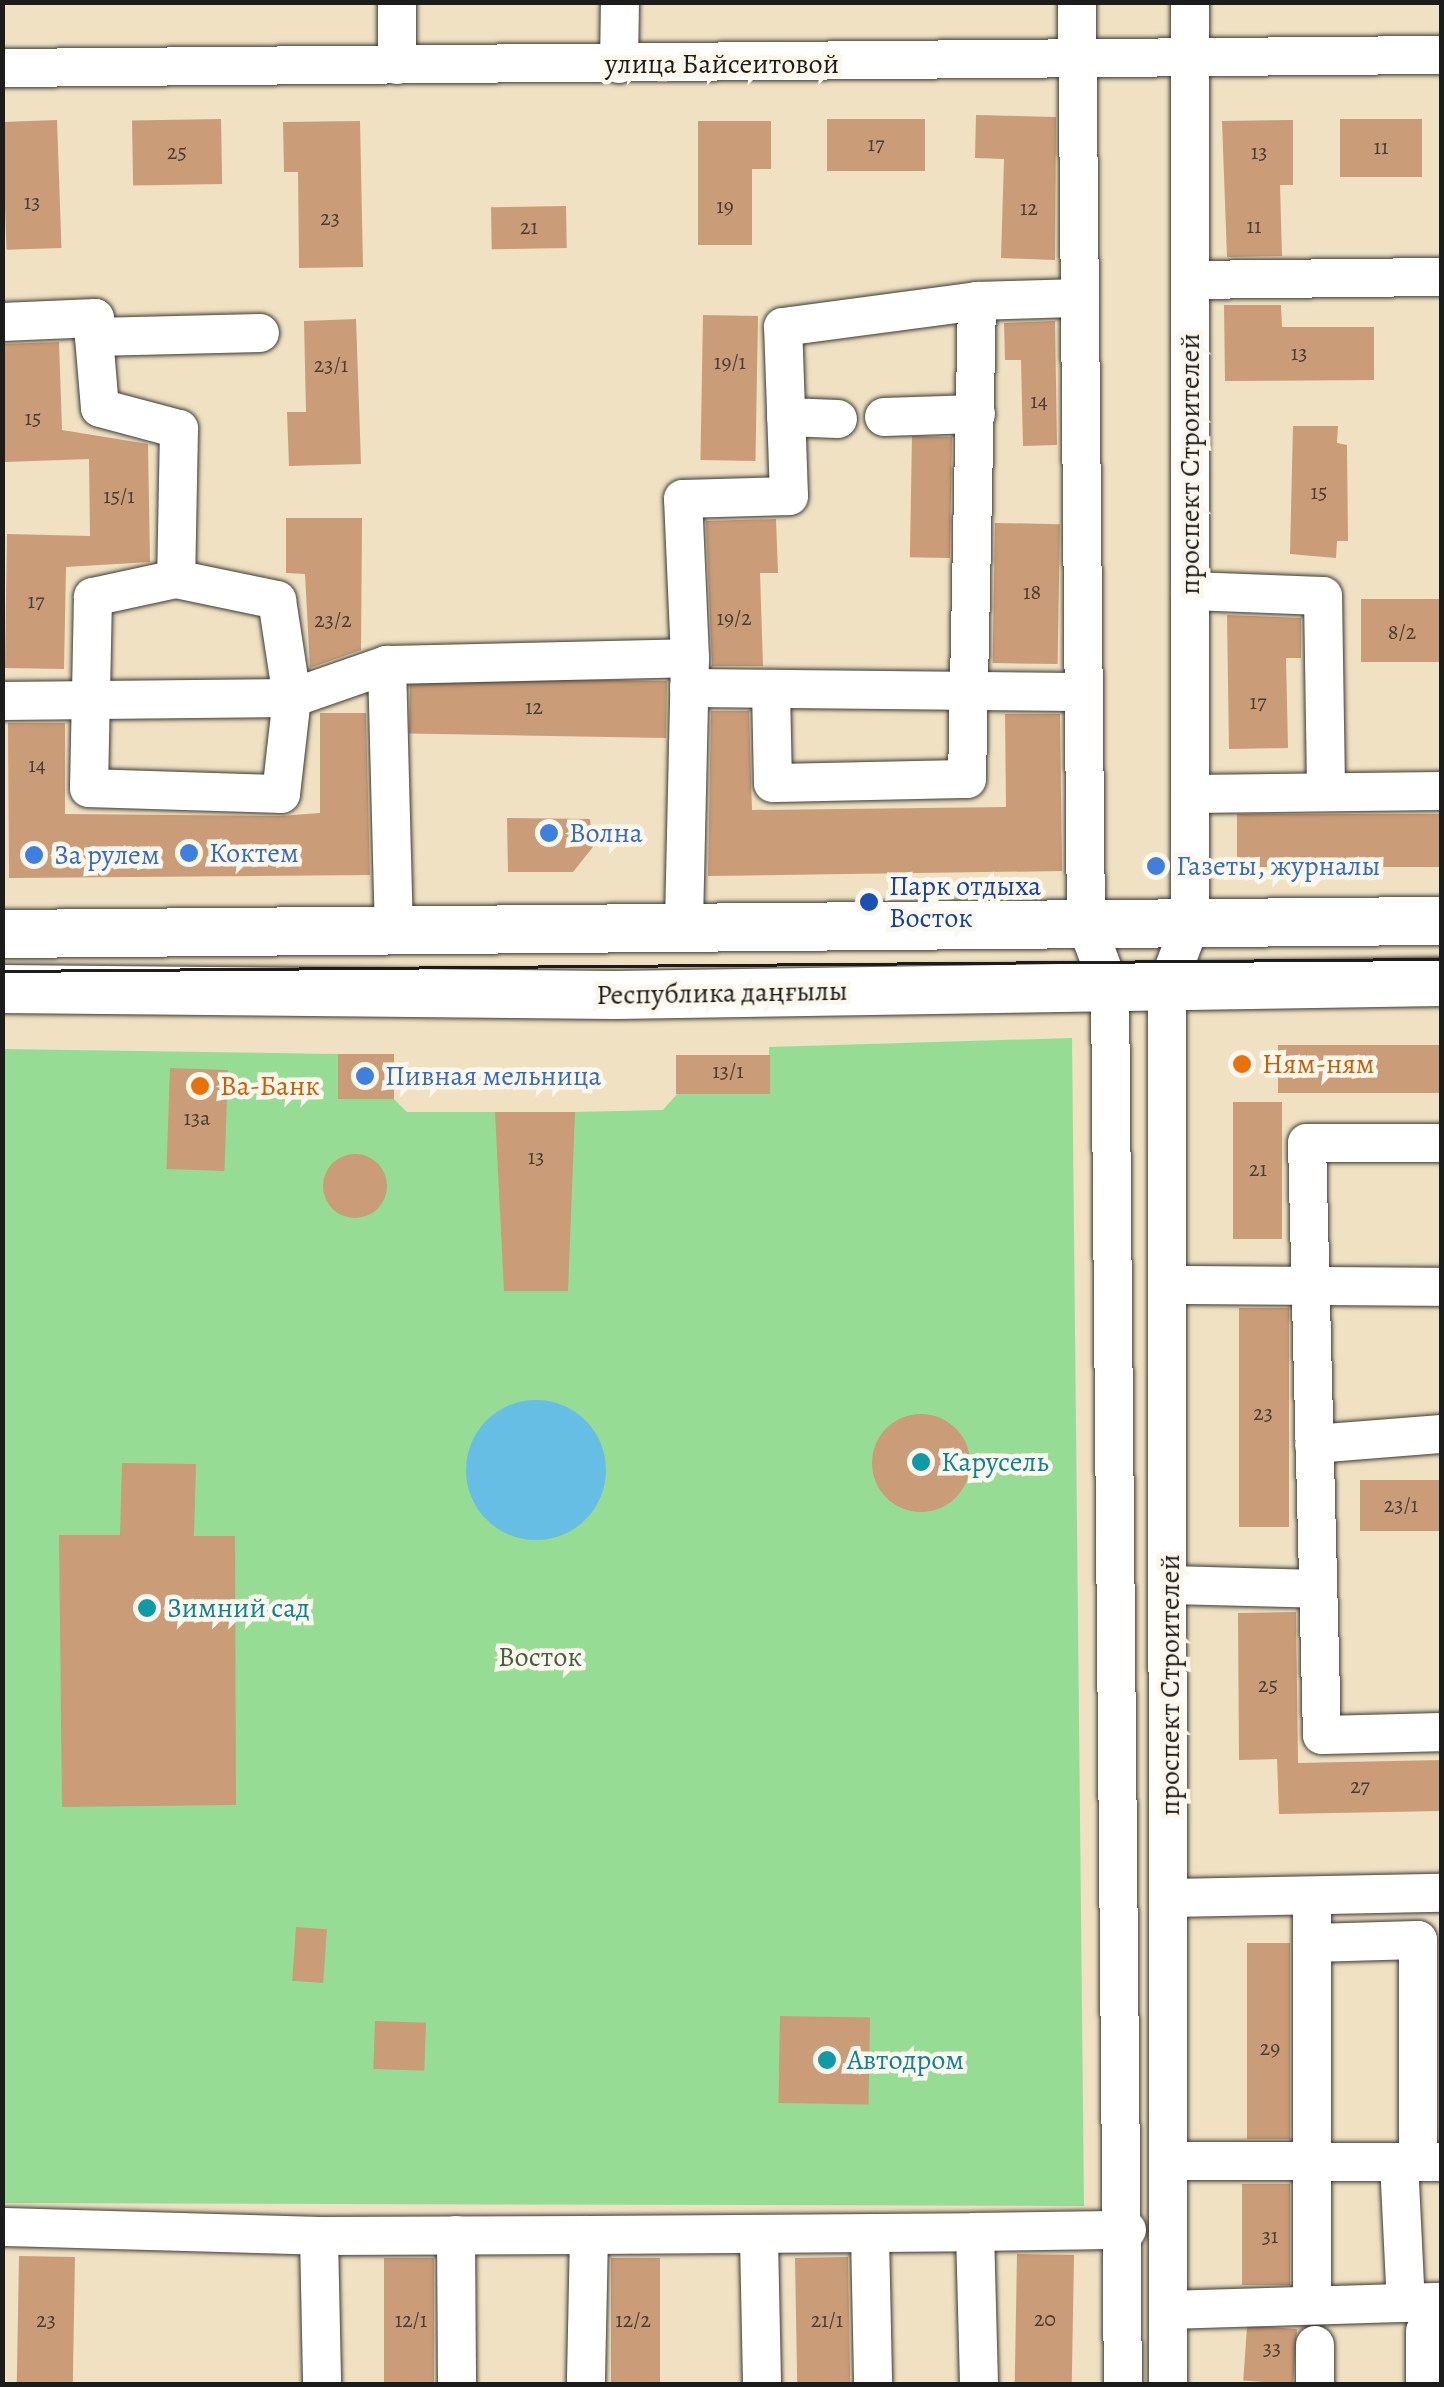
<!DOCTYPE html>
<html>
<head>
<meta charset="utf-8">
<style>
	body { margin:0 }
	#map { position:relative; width:1444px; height:2387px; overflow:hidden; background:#efe1c2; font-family:Alegreya,serif }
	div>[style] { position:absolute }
	.green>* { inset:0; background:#96dc95 }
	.water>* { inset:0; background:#67bee4 }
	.round { border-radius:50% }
	.building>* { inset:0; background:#ca9c78; transform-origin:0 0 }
	.roads { filter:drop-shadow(0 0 2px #3c3a35) drop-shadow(0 0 2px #3c3a35) }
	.minor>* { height:38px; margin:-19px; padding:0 19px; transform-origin:19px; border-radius:19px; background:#fff }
	.major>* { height:48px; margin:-24px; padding:0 24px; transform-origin:24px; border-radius:24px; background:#fff }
	.tram>* { height:2.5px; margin:-1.25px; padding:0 1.25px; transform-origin:1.25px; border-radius:1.25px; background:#1c1c1c }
	.dots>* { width:28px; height:28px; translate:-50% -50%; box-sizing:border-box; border:5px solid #fbf7ec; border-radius:50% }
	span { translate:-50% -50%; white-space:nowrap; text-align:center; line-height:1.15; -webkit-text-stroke:9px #fbf7ec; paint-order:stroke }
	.number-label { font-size:22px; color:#483c33 }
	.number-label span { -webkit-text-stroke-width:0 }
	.street-label { font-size:28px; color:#1c1c1c }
	.shop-label { font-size:28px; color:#366cbe }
	.left { translate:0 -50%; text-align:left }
	.transit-label { font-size:28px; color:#164399 }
	.food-label { font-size:28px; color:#c56008 }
	.culture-label { font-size:28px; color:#0d838f }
	.park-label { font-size:28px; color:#475f46 }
	.frame { position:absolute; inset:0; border:5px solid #1c1c1c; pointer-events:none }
</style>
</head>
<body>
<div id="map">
	<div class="green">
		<div style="clip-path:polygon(1072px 1038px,1084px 2206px,3px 2203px,3px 1049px,338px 1054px,338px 1099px,393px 1098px,407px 1112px,575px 1112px,663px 1110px,677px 1094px,769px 1094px,769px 1047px)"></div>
	</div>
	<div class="water">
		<div class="round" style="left:466px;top:1400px;width:140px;height:140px"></div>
	</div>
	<div class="building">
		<div style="clip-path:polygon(976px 115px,1056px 117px,1055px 260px,1001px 258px,1004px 159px,975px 158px)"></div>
		<div style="left:221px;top:119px;width:65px;height:89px;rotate:89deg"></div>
		<div style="left:827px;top:119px;width:98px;height:52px"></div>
		<div style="left:1340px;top:119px;width:82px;height:58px"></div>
		<div style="left:57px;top:120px;width:128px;height:55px;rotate:88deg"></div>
		<div style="clip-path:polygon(1293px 120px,1293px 185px,1280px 185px,1282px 256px,1227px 257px,1222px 121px)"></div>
		<div style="clip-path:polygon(360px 121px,363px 267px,299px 268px,298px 172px,284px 172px,283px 122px)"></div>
		<div style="clip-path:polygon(698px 121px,771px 121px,771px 169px,752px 169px,752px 245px,698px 245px)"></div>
		<div style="left:566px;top:206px;width:42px;height:75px;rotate:89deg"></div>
		<div style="clip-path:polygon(1224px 305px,1281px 305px,1282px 327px,1374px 327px,1374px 380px,1225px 381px)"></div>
		<div style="left:703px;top:315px;width:55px;height:145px;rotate:1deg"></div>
		<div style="clip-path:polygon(356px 319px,361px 464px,289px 466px,287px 412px,306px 412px,304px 321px)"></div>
		<div style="clip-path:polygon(1055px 321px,1057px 445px,1023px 446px,1021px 360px,1005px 360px,1004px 323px)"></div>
		<div style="clip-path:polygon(59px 342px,62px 430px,148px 444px,150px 562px,66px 567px,64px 669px,5px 668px,7px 534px,90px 536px,89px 459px,5px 462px,2px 344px)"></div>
		<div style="clip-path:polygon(1293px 426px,1338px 426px,1337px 443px,1347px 445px,1348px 541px,1337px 541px,1336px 558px,1290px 554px)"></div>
		<div style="left:952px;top:437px;width:121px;height:40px;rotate:91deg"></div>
		<div style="clip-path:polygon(286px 518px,362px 518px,361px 650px,310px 668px,305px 574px,286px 573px)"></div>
		<div style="clip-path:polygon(776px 519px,778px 573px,760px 573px,763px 666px,712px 666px,706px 521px)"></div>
		<div style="left:995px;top:523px;width:65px;height:140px;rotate:1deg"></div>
		<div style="left:1442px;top:599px;width:63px;height:81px;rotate:90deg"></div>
		<div style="clip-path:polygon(1227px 615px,1301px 618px,1301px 658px,1286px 658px,1288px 748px,1229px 749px)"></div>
		<div style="left:667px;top:681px;width:57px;height:257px;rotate:91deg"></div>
		<div style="clip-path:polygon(711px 711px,749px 711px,752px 810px,1006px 807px,1005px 714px,1060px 714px,1062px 871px,708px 876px)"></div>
		<div style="clip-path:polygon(320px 713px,366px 713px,370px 875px,9px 878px,8px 723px,65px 723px,65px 814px,280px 816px,320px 813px)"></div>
		<div style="left:1442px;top:814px;width:53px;height:205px;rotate:90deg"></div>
		<div style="clip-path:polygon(507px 818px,590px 819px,593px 847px,573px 872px,508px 872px)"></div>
		<div style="left:1442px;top:1045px;width:48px;height:164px;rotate:90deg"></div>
		<div style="left:338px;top:1054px;width:56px;height:45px"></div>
		<div style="left:676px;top:1055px;width:94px;height:39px"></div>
		<div style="left:170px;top:1068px;width:58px;height:101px;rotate:2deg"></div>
		<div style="left:1233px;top:1102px;width:49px;height:137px"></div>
		<div style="clip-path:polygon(495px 1112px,575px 1112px,568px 1291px,504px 1291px)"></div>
		<div class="round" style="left:323px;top:1154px;width:64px;height:64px"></div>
		<div style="left:1239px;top:1308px;width:50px;height:219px"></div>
		<div class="round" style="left:872px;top:1414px;width:98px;height:98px"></div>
		<div style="clip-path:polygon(122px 1463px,196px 1464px,194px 1536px,235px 1536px,236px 1805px,62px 1807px,59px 1535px,120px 1535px)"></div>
		<div style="left:1360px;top:1480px;width:82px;height:51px"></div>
		<div style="clip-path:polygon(1296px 1612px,1298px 1763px,1442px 1760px,1442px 1811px,1279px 1814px,1277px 1759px,1239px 1760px,1238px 1613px)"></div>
		<div style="left:296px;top:1927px;width:31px;height:54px;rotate:4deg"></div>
		<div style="left:1247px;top:1943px;width:43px;height:196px"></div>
		<div style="left:780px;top:2016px;width:90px;height:87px;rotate:1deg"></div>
		<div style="left:375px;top:2021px;width:51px;height:48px;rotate:2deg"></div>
		<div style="left:1242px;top:2184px;width:48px;height:101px"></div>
		<div style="left:1017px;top:2254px;width:57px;height:130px;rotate:1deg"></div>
		<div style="left:19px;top:2256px;width:56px;height:128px;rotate:1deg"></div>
		<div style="left:848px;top:2257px;width:127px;height:53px;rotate:89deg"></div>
		<div style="left:384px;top:2258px;width:50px;height:126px"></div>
		<div style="left:611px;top:2258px;width:49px;height:126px"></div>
		<div style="left:1297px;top:2329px;width:55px;height:50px;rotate:94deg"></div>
	</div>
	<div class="roads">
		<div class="minor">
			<div style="left:1077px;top:2px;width:922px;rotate:89.44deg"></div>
			<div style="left:1086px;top:924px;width:68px;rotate:69.4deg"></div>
			<div style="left:1110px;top:988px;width:1396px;rotate:89.47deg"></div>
			<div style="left:619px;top:64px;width:62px;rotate:-89.1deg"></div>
			<div style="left:397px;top:65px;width:63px;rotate:-90deg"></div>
			<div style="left:2px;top:68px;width:1440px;rotate:-0.52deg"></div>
			<div style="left:1190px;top:280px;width:252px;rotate:-0.7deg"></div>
			<div style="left:2px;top:322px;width:93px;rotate:-2.5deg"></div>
			<div style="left:95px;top:318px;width:19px;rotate:93deg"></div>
			<div style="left:94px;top:337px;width:166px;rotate:-1.4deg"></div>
			<div style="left:94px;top:337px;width:71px;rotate:85.2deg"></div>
			<div style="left:100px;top:408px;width:82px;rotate:14.9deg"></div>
			<div style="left:179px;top:429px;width:150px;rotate:91.1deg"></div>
			<div style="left:176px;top:579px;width:85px;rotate:167.8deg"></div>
			<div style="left:93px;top:597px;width:191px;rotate:91.2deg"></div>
			<div style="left:89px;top:788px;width:192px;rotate:1.8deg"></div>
			<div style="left:281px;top:794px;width:97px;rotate:-83.5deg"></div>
			<div style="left:292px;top:698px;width:99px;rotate:-98.7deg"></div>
			<div style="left:277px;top:600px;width:103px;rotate:-168.3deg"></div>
			<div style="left:786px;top:417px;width:52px;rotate:2.2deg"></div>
			<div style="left:884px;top:417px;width:92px;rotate:-1.9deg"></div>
			<div style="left:1190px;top:591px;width:133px;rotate:2.2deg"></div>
			<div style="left:1323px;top:596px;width:196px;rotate:89.1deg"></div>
			<div style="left:690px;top:658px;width:159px;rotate:-92.5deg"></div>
			<div style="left:683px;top:499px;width:106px;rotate:-1.6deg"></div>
			<div style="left:789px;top:496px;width:169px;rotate:-92deg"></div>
			<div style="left:783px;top:327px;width:196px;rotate:-7.6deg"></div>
			<div style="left:689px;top:688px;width:390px;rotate:0.6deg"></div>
			<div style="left:771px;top:689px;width:94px;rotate:88.8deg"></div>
			<div style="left:773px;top:783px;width:194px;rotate:-1.2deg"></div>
			<div style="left:967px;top:779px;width:478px;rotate:-88.8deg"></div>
			<div style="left:977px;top:301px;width:103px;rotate:-1.7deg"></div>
			<div style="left:2px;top:701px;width:290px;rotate:-0.6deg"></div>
			<div style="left:292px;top:698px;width:101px;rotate:-19.2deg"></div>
			<div style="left:1190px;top:794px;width:252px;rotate:-0.7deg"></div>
			<div style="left:394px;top:933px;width:268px;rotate:-91.5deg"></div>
			<div style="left:387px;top:665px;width:303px;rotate:-1.3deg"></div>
			<div style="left:690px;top:658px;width:272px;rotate:91.3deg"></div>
			<div style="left:1442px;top:1143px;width:135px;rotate:180deg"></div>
			<div style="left:1307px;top:1143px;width:592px;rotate:88.55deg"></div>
			<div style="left:1322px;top:1735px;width:120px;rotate:-1.4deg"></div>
			<div style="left:1170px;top:1285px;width:272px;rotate:0.4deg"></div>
			<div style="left:1314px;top:1444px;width:128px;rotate:-4.5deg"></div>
			<div style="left:1170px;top:1585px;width:148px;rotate:1.5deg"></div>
			<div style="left:1312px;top:1896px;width:391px;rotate:90deg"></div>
			<div style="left:1171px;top:1898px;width:271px;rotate:-1.1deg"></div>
			<div style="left:1312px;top:1943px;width:106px;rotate:-1.6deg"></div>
			<div style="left:1418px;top:1940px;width:221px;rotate:90deg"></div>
			<div style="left:1170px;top:2161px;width:272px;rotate:0.2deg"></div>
			<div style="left:1399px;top:2162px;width:141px;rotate:87.2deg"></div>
			<div style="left:2px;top:2227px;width:317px;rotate:1.6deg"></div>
			<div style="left:319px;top:2236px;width:148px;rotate:88.8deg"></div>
			<div style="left:456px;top:2235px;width:149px;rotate:89.6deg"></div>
			<div style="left:589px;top:2235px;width:386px;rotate:-0.4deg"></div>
			<div style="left:870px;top:2235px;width:149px;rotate:88.8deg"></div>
			<div style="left:319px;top:2236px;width:270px;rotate:-0.2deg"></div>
			<div style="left:589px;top:2235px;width:149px;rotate:91.2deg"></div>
			<div style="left:759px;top:2239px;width:145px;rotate:88.8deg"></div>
			<div style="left:1169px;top:2310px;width:273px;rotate:-1.7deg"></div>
			<div style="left:1425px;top:2331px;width:53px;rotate:90deg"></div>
			<div style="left:979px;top:2384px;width:152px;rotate:-91.5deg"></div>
			<div style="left:975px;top:2232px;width:152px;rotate:-0.8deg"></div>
			<div style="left:1168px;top:2384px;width:1398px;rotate:-90.04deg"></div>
			<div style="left:1167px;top:986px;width:65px;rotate:-69.3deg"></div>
			<div style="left:1190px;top:925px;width:923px;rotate:-90deg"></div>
			<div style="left:1315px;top:2384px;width:39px;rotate:-90deg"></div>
		</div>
		<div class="major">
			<div style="left:2px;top:934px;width:1440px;rotate:-0.52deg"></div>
			<div style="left:2px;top:989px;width:613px;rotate:0.56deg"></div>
			<div style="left:615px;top:995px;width:827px;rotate:-0.9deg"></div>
		</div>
	</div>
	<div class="tram">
		<div style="left:2px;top:971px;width:1440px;rotate:-0.48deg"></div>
	</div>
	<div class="dots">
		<div style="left:549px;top:833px;background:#3f7fe0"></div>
		<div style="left:189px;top:853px;background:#3f7fe0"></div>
		<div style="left:34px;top:855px;background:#3f7fe0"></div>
		<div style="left:1156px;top:866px;background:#3f7fe0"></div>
		<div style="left:869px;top:902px;background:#1a4fb4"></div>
		<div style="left:1242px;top:1064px;background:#e8710a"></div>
		<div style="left:365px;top:1076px;background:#3f7fe0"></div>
		<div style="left:200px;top:1086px;background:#e8710a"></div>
		<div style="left:921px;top:1462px;background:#0f9aa8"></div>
		<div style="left:147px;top:1608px;background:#0f9aa8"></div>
		<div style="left:827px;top:2060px;background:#0f9aa8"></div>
	</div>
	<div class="number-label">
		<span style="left:876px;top:145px">17</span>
		<span style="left:1381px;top:148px">11</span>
		<span style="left:177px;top:153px">25</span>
		<span style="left:1259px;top:153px">13</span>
		<span style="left:32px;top:203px">13</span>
		<span style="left:725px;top:207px">19</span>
		<span style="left:1029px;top:209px">12</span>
		<span style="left:330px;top:219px">23</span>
		<span style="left:1254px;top:227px">11</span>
		<span style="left:529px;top:228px">21</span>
		<span style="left:1299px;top:354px">13</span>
		<span style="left:730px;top:363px">19/1</span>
		<span style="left:331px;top:366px">23/1</span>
		<span style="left:1039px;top:402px">14</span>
		<span style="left:33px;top:419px">15</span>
		<span style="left:1319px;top:493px">15</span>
		<span style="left:119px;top:497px">15/1</span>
		<span style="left:1032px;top:593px">18</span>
		<span style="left:36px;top:602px">17</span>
		<span style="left:734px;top:619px">19/2</span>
		<span style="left:333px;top:621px">23/2</span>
		<span style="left:1402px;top:633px">8/2</span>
		<span style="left:1258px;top:703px">17</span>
		<span style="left:534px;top:708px">12</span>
		<span style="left:37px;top:766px">14</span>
		<span style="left:728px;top:1072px">13/1</span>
		<span style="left:197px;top:1119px">13а</span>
		<span style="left:536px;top:1158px">13</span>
		<span style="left:1258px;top:1170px">21</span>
		<span style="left:1263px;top:1414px">23</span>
		<span style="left:1401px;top:1506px">23/1</span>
		<span style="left:1268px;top:1686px">25</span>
		<span style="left:1360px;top:1787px">27</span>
		<span style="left:1270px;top:2049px">29</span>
		<span style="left:1270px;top:2237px">31</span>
		<span style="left:1045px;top:2320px">20</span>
		<span style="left:46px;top:2321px">23</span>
		<span style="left:411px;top:2321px">12/1</span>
		<span style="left:633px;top:2321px">12/2</span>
		<span style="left:827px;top:2321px">21/1</span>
		<span style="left:1272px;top:2349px">33</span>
	</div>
	<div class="street-label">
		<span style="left:722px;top:64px">улица Байсеитовой</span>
		<span style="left:1190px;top:464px;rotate:-90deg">проспект Строителей</span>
		<span style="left:722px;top:993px;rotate:-1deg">Республика даңғылы</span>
		<span style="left:1170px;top:1685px;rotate:-90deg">проспект Строителей</span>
	</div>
	<div class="shop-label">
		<span class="left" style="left:569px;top:833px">Волна</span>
		<span class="left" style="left:209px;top:853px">Коктем</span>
		<span class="left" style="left:54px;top:855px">За рулем</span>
		<span class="left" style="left:1176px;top:866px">Газеты, журналы</span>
		<span class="left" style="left:385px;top:1076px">Пивная мельница</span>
	</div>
	<div class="transit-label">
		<span class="left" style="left:889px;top:902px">Парк отдыха<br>Восток</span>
	</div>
	<div class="food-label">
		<span class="left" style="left:1262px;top:1064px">Ням-ням</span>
		<span class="left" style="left:220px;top:1086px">Ва-Банк</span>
	</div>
	<div class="culture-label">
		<span class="left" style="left:941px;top:1462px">Карусель</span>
		<span class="left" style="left:167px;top:1608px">Зимний сад</span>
		<span class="left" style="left:847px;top:2060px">Автодром</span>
	</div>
	<div class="park-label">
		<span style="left:540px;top:1657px">Восток</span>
	</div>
	<div class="frame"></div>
</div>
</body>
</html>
